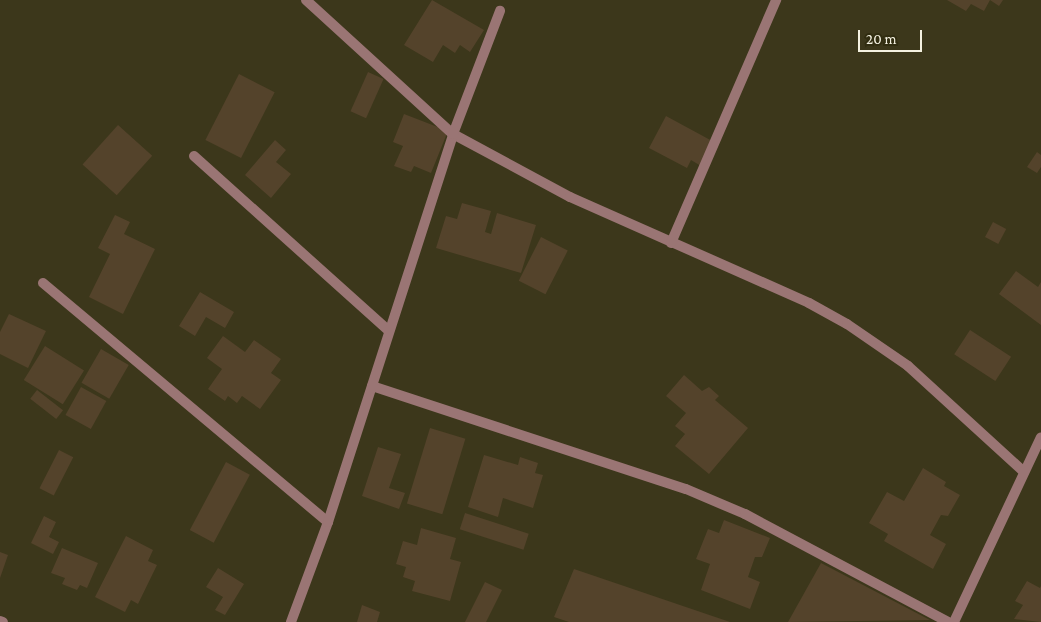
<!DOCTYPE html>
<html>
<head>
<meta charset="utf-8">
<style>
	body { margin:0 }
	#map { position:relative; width:1041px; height:622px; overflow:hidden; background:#3c371b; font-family:"Crimson Pro",serif }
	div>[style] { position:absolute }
	.building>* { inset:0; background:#54432b; transform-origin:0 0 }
	.minor>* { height:10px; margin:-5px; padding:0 5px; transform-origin:5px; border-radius:5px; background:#9a7574 }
	.tertiary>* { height:10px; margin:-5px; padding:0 5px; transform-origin:5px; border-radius:5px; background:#9a7574 }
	span { translate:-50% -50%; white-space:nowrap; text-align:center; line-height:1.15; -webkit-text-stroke:4px #312d11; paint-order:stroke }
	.scale { position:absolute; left:858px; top:30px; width:64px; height:22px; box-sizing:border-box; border:2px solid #f4f1e1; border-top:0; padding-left:6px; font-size:15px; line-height:18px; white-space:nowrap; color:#f4f1e1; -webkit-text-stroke:4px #312d11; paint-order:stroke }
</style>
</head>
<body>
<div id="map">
	<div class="building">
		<div style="clip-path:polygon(432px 0,484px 30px,470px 52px,460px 45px,455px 53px,443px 45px,433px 62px,404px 45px)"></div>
		<div style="clip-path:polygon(947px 0,1003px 0,999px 6px,990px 0,984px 11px,971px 4px,966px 11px)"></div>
		<div style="left:368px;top:72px;width:17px;height:43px;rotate:24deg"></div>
		<div style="left:239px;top:74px;width:40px;height:74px;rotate:27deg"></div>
		<div style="clip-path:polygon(404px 114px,448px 131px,431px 173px,414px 166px,411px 172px,394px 166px,403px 146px,393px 142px)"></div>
		<div style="clip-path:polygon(666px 116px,714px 142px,701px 166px,691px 160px,687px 168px,649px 148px)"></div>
		<div style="left:118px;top:125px;width:46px;height:53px;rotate:42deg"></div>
		<div style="clip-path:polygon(275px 140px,286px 150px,276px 162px,291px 174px,271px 198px,245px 175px)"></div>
		<div style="clip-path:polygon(1037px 152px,1041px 155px,1041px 167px,1037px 173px,1027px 167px)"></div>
		<div style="clip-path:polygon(462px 203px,491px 211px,485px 232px,491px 234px,497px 213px,536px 225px,521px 273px,436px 248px,446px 216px,457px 219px)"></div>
		<div style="clip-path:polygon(115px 215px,130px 222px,124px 234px,155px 249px,123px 314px,89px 297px,110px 254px,98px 248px)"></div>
		<div style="left:993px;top:222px;width:15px;height:17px;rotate:28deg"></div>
		<div style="left:541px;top:237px;width:30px;height:49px;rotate:27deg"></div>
		<div style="clip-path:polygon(1016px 271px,1038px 287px,1041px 282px,1041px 325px,999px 294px)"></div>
		<div style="clip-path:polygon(200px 292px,234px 312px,225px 328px,206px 317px,195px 336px,179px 326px)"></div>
		<div style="clip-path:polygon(9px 314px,46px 331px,28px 368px,0 354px,0 332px)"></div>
		<div style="left:970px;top:330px;width:49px;height:29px;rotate:33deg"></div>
		<div style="clip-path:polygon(223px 336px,245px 352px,254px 340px,281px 359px,271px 373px,281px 380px,260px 409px,242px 396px,237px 403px,228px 396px,225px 401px,208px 389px,222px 369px,207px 358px)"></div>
		<div style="left:45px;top:346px;width:46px;height:40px;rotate:32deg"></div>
		<div style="left:101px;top:349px;width:32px;height:39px;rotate:30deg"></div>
		<div style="clip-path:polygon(684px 375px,702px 391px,709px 387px,719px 396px,715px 400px,748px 428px,709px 474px,675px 446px,685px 434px,675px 426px,686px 413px,666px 396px)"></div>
		<div style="left:81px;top:387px;width:29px;height:32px;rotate:29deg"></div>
		<div style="left:37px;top:390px;width:33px;height:11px;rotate:38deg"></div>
		<div style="left:430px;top:428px;width:37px;height:79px;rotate:17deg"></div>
		<div style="clip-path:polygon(378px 447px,401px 454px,389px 488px,405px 493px,399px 509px,362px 496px)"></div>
		<div style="left:59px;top:450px;width:16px;height:43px;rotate:27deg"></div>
		<div style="clip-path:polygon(484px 455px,518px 465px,520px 457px,538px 463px,535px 473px,543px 475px,533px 508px,503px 498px,498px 517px,468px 507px)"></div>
		<div style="left:226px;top:462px;width:27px;height:77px;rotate:28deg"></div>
		<div style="clip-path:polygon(923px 468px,946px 482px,944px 486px,960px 495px,948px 516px,941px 515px,930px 535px,946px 544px,933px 569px,884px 541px,888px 534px,869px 523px,887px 492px,904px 501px)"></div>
		<div style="left:465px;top:513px;width:67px;height:17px;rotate:18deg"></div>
		<div style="clip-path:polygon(44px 516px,56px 522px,49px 537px,59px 542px,53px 554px,31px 543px)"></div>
		<div style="clip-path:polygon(724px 520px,770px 538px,762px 557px,755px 557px,748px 577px,760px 582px,750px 609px,701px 590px,710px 564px,696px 559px,708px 529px,719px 533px)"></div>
		<div style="clip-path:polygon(421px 528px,456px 538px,450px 559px,461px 562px,450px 601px,412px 591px,415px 581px,403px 577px,406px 567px,396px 564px,403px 541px,417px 545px)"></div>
		<div style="clip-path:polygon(126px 536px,153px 550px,148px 561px,157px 565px,138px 604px,131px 600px,125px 612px,95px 597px)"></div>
		<div style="clip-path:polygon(62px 548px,98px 563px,87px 588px,80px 585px,77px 590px,62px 584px,65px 578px,51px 573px)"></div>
		<div style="clip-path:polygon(0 552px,8px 555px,0 578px)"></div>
		<div style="clip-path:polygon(821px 563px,930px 620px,788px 622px)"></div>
		<div style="clip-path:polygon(218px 568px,244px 584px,225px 615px,215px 610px,223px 597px,206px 587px)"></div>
		<div style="clip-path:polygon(574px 569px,730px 622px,569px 622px,554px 617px)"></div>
		<div style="clip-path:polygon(1027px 581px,1040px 588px,1041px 586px,1041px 622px,1014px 619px,1023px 605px,1015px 601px)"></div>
		<div style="clip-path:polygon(485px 582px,502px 590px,486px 622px,465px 622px)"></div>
		<div style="clip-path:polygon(362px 605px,380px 612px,377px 622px,357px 622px)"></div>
	</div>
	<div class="minor">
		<div style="left:306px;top:0;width:199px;rotate:42.4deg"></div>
		<div style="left:453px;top:134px;width:133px;rotate:28.3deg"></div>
		<div style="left:570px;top:197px;width:261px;rotate:23.9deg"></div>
		<div style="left:809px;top:303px;width:43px;rotate:28.9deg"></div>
		<div style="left:847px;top:324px;width:74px;rotate:34.5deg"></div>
		<div style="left:908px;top:366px;width:157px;rotate:42.4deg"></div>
		<div style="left:194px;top:156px;width:262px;rotate:41.9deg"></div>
		<div style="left:671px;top:243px;width:265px;rotate:-66.6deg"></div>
		<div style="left:43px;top:283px;width:372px;rotate:40deg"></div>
		<div style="left:372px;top:386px;width:330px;rotate:18.2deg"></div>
		<div style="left:686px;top:489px;width:64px;rotate:23deg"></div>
		<div style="left:745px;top:514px;width:230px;rotate:28deg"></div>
		<div style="left:291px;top:622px;width:107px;rotate:-69.7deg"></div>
		<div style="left:328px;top:522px;width:408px;rotate:-72.1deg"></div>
		<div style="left:453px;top:134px;width:132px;rotate:-69.1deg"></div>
		<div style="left:954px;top:622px;width:204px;rotate:-64.8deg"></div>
	</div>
	<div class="tertiary">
		<div style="left:0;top:621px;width:3px;rotate:18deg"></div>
	</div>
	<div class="scale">20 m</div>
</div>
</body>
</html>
